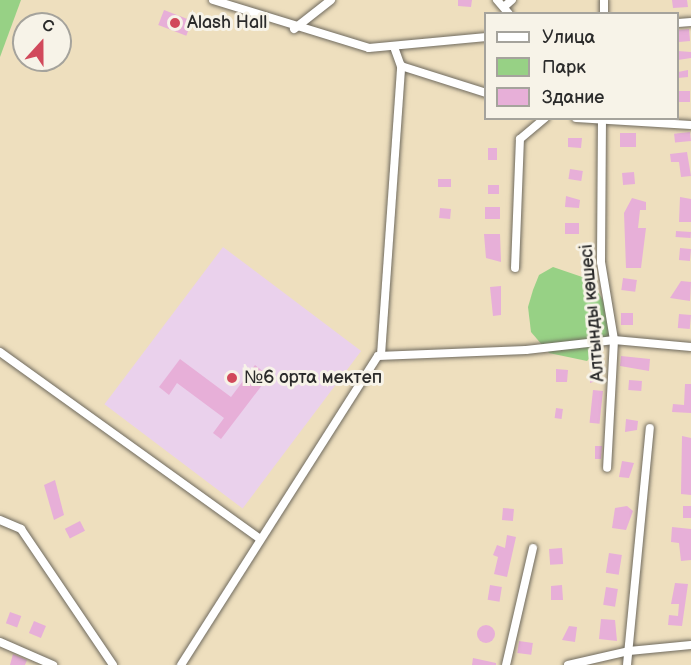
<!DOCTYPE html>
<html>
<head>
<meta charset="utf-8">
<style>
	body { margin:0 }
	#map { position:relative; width:691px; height:665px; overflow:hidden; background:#eedfbe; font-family:"Balsamiq Sans",sans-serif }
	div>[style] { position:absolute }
	.built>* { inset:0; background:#ead1ec; transform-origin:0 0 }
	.green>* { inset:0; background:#97d185 }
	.building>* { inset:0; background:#e7afd8; transform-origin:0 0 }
	.round { border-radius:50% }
	.roads { filter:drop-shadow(0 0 2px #6f6a5e) drop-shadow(0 0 2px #6f6a5e) }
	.minor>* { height:8px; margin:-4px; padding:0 4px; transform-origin:4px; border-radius:4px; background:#fff }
	.dots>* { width:16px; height:16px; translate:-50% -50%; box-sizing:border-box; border:3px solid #f7f3e8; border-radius:50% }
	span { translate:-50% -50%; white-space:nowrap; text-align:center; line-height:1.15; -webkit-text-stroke:6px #f7f3e8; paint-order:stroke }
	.poi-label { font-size:18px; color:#2b2b2b }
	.left { translate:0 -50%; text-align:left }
	.street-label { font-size:18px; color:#2b2b2b }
	.legend { position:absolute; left:484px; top:12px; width:195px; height:108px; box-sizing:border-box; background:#f7f3e8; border:2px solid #a5a39c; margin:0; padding:8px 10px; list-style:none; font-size:18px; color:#2b2b2b }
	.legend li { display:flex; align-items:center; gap:12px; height:30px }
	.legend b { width:30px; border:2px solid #a5a39c }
	.north { position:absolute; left:12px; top:12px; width:60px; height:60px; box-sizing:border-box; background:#f7f3e8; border:2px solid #a5a39c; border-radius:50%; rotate:21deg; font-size:16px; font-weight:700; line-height:24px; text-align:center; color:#2b2b2b }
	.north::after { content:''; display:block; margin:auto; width:21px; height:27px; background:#d1495b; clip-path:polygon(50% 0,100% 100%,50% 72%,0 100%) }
</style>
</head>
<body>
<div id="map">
	<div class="built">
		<div style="left:223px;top:247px;width:173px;height:197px;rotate:37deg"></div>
	</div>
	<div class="green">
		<div style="clip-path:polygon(0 0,21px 0,0 57px)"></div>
		<div style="clip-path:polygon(553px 267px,591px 280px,604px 302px,610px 336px,587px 361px,549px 353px,531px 332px,528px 307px,533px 290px,539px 275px)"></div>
	</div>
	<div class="building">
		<div style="clip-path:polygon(458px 0,472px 0,471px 7px,458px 6px)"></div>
		<div style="clip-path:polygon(672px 0,687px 0,688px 7px,673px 8px)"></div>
		<div style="left:164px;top:10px;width:30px;height:16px;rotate:21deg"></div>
		<div style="left:689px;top:29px;width:12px;height:11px;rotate:85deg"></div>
		<div style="clip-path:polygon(678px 51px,691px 52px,691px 58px,678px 60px)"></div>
		<div style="clip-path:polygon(688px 70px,688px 77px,678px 78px,678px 72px)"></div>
		<div style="left:678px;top:91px;width:12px;height:11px"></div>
		<div style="left:690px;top:132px;width:9px;height:16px;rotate:84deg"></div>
		<div style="left:636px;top:133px;width:14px;height:16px;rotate:90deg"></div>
		<div style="clip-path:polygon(568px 138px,582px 138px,581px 148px,568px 147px)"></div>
		<div style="left:488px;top:148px;width:9px;height:12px"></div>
		<div style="clip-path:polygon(687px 152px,691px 176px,681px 177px,679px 162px,671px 162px,670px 154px)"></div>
		<div style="left:570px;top:169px;width:13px;height:10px;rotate:9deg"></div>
		<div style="left:634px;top:172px;width:12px;height:12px;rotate:85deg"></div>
		<div style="left:438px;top:179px;width:13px;height:8px"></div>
		<div style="left:488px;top:185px;width:11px;height:9px"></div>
		<div style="clip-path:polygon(566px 196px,580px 200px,579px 208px,565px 207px)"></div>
		<div style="clip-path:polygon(680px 197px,691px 199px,691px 222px,679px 222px)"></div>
		<div style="clip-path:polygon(632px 198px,646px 202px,646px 210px,640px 210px,638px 228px,646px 228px,641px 268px,626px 268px,624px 213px)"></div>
		<div style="left:485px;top:207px;width:15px;height:12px"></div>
		<div style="left:440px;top:208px;width:11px;height:10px;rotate:5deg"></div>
		<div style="left:565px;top:223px;width:14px;height:11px"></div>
		<div style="left:676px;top:231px;width:15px;height:6px;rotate:4deg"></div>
		<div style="clip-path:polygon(484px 234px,500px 234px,501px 262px,486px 258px)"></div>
		<div style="left:680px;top:248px;width:11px;height:12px;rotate:5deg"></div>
		<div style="left:623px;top:278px;width:14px;height:12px;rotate:8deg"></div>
		<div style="clip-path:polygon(681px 281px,691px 282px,690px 301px,670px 298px)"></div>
		<div style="clip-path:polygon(501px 286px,501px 315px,493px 316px,490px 287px)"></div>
		<div style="left:621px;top:313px;width:12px;height:12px"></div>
		<div style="left:679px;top:314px;width:12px;height:14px;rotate:5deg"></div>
		<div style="clip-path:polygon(621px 356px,650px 359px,649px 371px,620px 366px)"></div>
		<div style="clip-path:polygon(180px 359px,231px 397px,255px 365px,269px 376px,221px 439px,213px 433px,224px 418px,177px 383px,169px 395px,159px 387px)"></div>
		<div style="clip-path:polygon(556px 369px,568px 370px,567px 382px,556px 382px)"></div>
		<div style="clip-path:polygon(590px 372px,602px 372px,602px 379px,590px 383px)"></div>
		<div style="left:629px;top:380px;width:13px;height:10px;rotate:4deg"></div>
		<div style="clip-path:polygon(685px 384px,691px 384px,691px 413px,672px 412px,673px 404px,684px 405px)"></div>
		<div style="left:593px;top:390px;width:10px;height:33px;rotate:6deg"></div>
		<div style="left:556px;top:408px;width:7px;height:10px;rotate:8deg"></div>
		<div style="clip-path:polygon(626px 419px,638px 421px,637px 430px,625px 432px)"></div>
		<div style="clip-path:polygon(682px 436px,691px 438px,691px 495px,681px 494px)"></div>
		<div style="clip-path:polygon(595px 446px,602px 446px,601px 459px,595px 459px)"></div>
		<div style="clip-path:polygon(622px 461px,634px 463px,629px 478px,619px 477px)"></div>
		<div style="clip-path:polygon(55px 480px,64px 515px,54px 520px,44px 485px)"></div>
		<div style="clip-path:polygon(627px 506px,633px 511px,626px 530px,612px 528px,615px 508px)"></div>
		<div style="left:683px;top:506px;width:8px;height:12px"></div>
		<div style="left:503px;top:508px;width:11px;height:12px;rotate:5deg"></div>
		<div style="left:80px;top:521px;width:11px;height:17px;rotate:63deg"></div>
		<div style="clip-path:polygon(672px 527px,691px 529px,691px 560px,681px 561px,679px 543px,671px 542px)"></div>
		<div style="clip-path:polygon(507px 535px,516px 537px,507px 577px,494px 574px,498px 557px,493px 555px,497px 545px,505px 548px)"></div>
		<div style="left:562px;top:548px;width:16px;height:13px;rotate:86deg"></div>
		<div style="left:609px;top:553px;width:13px;height:20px;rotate:9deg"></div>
		<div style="clip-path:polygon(675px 583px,688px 584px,682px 626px,668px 625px,669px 615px,678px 616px,679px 604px,671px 604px)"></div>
		<div style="left:490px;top:585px;width:12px;height:15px;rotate:9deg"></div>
		<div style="clip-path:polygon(562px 585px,563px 600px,551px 600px,551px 586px)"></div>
		<div style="left:606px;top:587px;width:12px;height:18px;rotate:9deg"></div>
		<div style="left:10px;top:612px;width:12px;height:12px;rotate:20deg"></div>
		<div style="clip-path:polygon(601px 619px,615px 620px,617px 641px,599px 639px)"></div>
		<div style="left:34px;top:621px;width:13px;height:13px;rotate:23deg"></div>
		<div class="round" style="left:477px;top:625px;width:18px;height:18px"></div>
		<div style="clip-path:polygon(569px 626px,577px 627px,575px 642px,562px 640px)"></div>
		<div style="left:519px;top:641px;width:14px;height:12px;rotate:8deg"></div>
		<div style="clip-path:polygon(13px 654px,27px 660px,25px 665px,10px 665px)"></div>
		<div style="clip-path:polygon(473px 658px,496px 663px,496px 665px,472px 665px)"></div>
	</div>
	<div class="roads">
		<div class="minor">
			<div style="left:213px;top:0;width:163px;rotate:17.1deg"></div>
			<div style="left:369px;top:48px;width:118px;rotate:-5.4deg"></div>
			<div style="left:497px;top:0;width:18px;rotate:49deg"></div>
			<div style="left:505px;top:6px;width:9px;rotate:-41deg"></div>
			<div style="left:604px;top:14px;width:14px;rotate:-90deg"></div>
			<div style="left:678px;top:23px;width:13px;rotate:-4deg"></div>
			<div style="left:294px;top:29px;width:47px;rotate:-38.1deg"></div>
			<div style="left:394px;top:47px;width:20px;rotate:70deg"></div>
			<div style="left:401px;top:66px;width:89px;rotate:17.6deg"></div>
			<div style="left:576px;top:118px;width:115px;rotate:3.5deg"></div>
			<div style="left:602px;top:118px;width:144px;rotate:90.4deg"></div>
			<div style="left:601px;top:262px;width:79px;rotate:80.5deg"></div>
			<div style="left:614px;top:340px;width:128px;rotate:93.1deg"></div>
			<div style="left:515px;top:268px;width:129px;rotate:-87.8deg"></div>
			<div style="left:520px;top:139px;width:33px;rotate:-40deg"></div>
			<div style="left:0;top:352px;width:320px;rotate:35.7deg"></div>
			<div style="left:381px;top:355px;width:290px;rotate:-86deg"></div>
			<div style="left:0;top:520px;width:23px;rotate:23deg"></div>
			<div style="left:21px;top:529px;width:164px;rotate:55.9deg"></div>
			<div style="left:0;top:642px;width:58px;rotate:23.5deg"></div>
			<div style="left:181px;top:665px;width:366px;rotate:-57.5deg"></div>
			<div style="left:378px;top:356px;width:148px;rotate:-2.3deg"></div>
			<div style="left:526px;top:350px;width:89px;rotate:-6.5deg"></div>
			<div style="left:614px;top:340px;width:77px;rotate:5.2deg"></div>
			<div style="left:506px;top:665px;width:120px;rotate:-77deg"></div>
			<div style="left:568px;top:665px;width:63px;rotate:-12.9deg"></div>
			<div style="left:629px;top:651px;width:62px;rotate:-5.5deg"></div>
			<div style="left:627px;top:665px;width:238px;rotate:-84.5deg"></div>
		</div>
	</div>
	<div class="dots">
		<div style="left:175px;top:23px;background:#d1495b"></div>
		<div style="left:232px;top:378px;background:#d1495b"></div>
	</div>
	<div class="poi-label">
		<span class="left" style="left:187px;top:23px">Alash Hall</span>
		<span class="left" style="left:244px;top:378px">№6 орта мектеп</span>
	</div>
	<div class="street-label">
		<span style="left:593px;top:313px;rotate:-95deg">Алтынды көшесі</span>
	</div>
	<ul class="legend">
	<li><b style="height:8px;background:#fff"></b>Улица</li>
	<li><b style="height:16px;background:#97d185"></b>Парк</li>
	<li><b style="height:16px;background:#e7afd8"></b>Здание</li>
	</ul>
	<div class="north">С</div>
</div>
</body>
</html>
